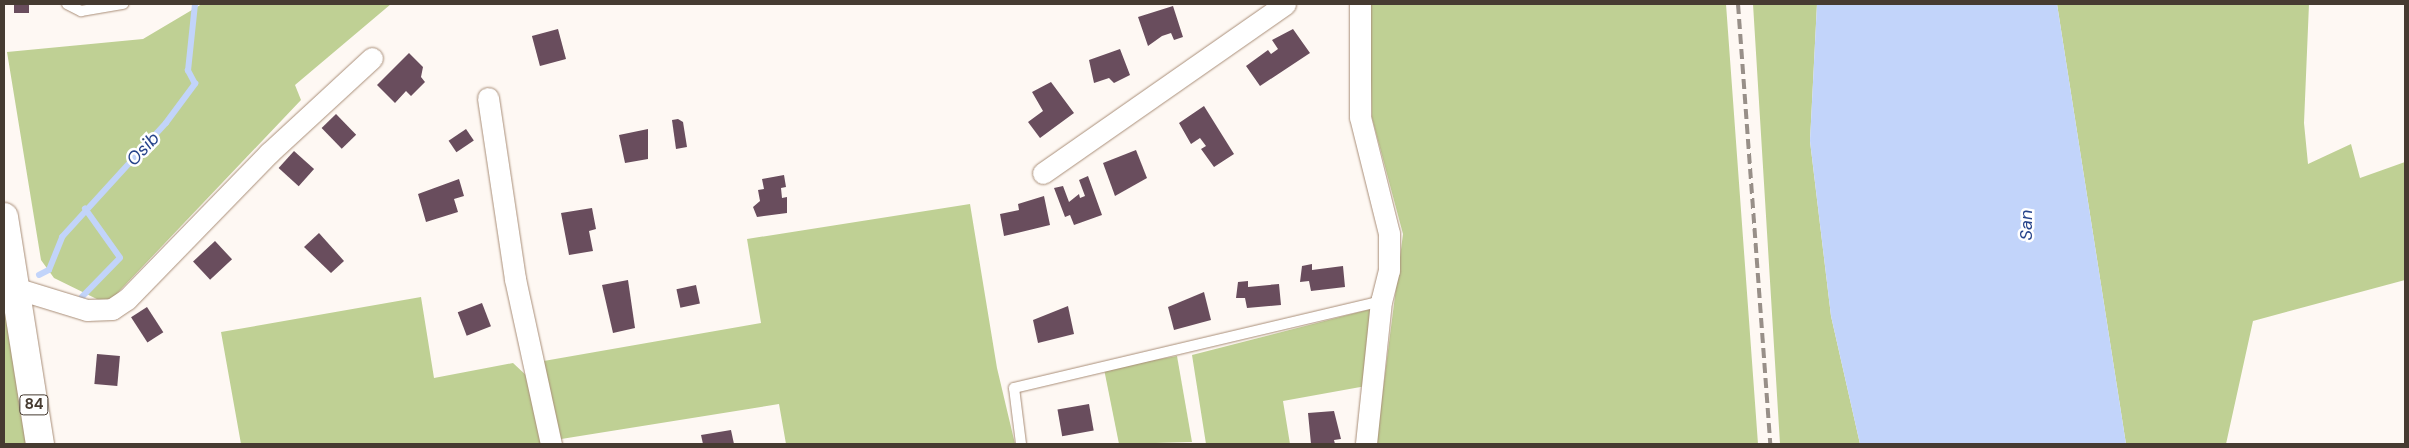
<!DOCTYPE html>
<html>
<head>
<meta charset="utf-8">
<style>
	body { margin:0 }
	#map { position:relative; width:2409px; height:448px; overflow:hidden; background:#fef8f3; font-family:"DM Sans",sans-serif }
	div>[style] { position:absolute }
	.green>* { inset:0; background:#bfd094 }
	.water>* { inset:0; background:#c2d4fa }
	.stream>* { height:5.5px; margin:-2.75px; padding:0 2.75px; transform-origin:2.75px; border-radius:2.75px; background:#c2d4fa }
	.building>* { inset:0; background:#694d5d; transform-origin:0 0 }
	.roads { filter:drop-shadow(0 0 1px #a98e78) drop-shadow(0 0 1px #a98e78) }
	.lane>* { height:10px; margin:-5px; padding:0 5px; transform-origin:5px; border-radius:5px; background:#fff }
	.street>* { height:21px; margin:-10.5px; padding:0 10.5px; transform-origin:10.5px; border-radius:10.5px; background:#fff }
	.primary>* { height:28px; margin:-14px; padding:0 14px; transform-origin:14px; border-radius:14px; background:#fff }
	.rail>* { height:4px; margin-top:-2px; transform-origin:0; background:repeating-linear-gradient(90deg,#988f88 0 10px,transparent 0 15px) }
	span { translate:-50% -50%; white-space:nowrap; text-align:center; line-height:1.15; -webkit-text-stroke:5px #fff; paint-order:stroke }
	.shield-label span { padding:1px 4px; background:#fff; border:1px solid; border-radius:4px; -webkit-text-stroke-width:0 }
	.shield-label { font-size:15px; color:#463b31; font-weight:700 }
	.water-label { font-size:18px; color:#27448b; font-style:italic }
	.frame { position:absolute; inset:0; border:5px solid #463b31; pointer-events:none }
</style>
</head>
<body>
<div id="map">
	<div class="green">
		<div style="clip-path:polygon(202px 4px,391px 4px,295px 85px,301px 100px,107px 304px,54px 278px,41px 260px,7px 52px,143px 39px)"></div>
		<div style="clip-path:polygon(1369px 4px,1726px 4px,1758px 444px,1376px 444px,1403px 234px,1372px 118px)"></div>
		<div style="clip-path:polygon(1753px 4px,1817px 4px,1810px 141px,1831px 316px,1860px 444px,1780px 444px)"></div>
		<div style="clip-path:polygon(2057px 4px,2309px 4px,2304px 123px,2308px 164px,2351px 144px,2360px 178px,2405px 162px,2405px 280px,2253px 321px,2226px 444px,2126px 444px)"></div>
		<div style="clip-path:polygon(970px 204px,997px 368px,1015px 444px,786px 444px,779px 404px,555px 440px,538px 362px,761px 323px,747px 239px)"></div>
		<div style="clip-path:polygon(421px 297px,434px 378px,513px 363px,528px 377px,543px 444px,241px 444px,221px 332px)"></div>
		<div style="clip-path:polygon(4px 300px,28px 444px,4px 444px)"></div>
		<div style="clip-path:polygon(1371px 309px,1366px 386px,1283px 401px,1290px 444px,1206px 444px,1192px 355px)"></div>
		<div style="clip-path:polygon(1177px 356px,1192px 442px,1119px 444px,1104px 369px)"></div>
	</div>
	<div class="water">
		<div style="clip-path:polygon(1817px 4px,2057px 4px,2126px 444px,1860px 444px,1831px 316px,1810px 141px)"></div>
	</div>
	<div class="stream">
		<div style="left:39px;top:275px;width:11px;rotate:-27deg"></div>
		<div style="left:49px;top:270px;width:35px;rotate:-68deg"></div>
		<div style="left:62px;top:237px;width:154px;rotate:-47.6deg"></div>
		<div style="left:166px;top:123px;width:49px;rotate:-53.4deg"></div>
		<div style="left:195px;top:84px;width:15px;rotate:-118deg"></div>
		<div style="left:188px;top:71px;width:67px;rotate:-84deg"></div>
		<div style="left:82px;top:297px;width:54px;rotate:-45.7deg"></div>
		<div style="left:120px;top:258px;width:60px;rotate:-125.5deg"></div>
	</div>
	<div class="building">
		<div style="left:14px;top:4px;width:15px;height:9px"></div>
		<div style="clip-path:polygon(1173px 6px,1183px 37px,1174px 40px,1171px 33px,1162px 36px,1148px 46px,1138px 17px)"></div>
		<div style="left:558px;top:29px;width:31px;height:27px;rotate:75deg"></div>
		<div style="clip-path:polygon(1293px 29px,1310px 53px,1260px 86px,1246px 66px,1268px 50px,1271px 54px,1278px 49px,1272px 40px)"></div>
		<div style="clip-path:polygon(1120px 49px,1130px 75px,1114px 83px,1109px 78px,1094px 83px,1089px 60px)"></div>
		<div style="clip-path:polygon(409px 53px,423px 67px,421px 77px,425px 82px,411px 96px,406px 91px,395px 103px,377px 85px)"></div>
		<div style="clip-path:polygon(1051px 82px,1074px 113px,1040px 138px,1028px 122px,1043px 111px,1032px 92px)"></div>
		<div style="clip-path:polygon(1204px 106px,1234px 154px,1214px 167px,1201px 149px,1206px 146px,1200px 138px,1191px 144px,1179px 123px)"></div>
		<div style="left:336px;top:114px;width:29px;height:20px;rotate:46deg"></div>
		<div style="clip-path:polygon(678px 119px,683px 122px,687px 147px,676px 149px,672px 120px)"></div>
		<div style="left:466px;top:129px;width:14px;height:21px;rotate:56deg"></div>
		<div style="clip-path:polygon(648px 129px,648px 159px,625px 163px,619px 135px)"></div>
		<div style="clip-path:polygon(1136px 150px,1147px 178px,1115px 196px,1103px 163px)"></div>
		<div style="left:294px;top:151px;width:27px;height:23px;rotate:42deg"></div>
		<div style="clip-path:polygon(784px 175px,786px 187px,781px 188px,782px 198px,787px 197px,787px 213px,757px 217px,753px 207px,760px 201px,758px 190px,764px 189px,762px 179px)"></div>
		<div style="clip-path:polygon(1088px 176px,1102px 215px,1074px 225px,1070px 215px,1065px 217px,1054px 188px,1063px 186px,1069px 202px,1079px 194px,1080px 198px,1085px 196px,1079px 180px)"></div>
		<div style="clip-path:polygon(459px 179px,464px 196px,454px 199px,458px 212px,426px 222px,418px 194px)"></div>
		<div style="clip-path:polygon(1044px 196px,1050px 225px,1004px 236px,1000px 214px,1019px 210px,1018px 204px)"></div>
		<div style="clip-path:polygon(592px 208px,596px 229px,589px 231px,593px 251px,569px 255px,561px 213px)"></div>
		<div style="clip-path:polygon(319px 233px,344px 261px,331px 273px,304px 247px)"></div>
		<div style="left:215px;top:241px;width:25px;height:30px;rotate:47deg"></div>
		<div style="clip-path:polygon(1312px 264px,1312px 270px,1343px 266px,1345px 287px,1311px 291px,1309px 281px,1300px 282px,1302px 266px)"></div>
		<div style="clip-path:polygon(628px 280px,635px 328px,613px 333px,602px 285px)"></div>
		<div style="clip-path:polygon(1248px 281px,1248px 287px,1279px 284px,1281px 305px,1247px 308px,1245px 298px,1236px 298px,1238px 282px)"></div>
		<div style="left:696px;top:285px;width:19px;height:20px;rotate:78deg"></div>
		<div style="clip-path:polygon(1204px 292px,1211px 320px,1174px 330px,1168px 307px)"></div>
		<div style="left:482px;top:303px;width:25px;height:26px;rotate:69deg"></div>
		<div style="clip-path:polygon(1068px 306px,1074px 334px,1038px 343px,1033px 320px)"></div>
		<div style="left:147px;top:307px;width:30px;height:19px;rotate:57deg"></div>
		<div style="left:97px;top:354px;width:23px;height:30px;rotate:5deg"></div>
		<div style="left:1089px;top:404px;width:27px;height:32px;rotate:80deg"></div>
		<div style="clip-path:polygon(1334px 411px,1341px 439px,1334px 440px,1335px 444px,1311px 444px,1308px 413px)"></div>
		<div style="clip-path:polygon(731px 430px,734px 444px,703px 444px,701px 435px)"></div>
	</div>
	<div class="roads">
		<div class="lane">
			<div style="left:67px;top:4px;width:16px;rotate:27deg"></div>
			<div style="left:81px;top:11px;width:43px;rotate:-9.5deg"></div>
			<div style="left:1021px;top:444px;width:56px;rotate:-97.1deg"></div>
			<div style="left:1014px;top:388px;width:377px;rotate:-13.3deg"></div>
		</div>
		<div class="street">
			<div style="left:1360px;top:4px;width:113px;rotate:90deg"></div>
			<div style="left:1360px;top:117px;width:120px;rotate:76deg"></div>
			<div style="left:1389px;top:233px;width:37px;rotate:90deg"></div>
			<div style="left:1389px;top:270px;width:32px;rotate:104deg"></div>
			<div style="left:1381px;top:301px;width:144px;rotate:96deg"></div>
			<div style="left:488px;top:98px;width:183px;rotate:81.5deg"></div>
			<div style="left:515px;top:279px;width:169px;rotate:77.7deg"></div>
			<div style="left:1043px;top:173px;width:295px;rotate:-34.9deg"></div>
			<div style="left:15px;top:288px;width:75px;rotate:17deg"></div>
			<div style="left:87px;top:310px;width:25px;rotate:-2deg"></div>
			<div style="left:112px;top:309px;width:18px;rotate:-34deg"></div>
			<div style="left:127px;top:299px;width:204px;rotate:-45.8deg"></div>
			<div style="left:269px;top:153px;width:140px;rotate:-42.7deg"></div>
		</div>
		<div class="primary">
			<div style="left:4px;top:217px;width:230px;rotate:81deg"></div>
		</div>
	</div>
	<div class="rail">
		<div style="left:1738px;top:4px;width:441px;rotate:85.8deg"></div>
	</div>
	<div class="shield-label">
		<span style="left:34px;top:405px">84</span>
	</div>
	<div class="water-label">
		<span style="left:143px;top:149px;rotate:-47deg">Osib</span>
		<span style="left:2026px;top:225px;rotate:-90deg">San</span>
	</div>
	<div class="frame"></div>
</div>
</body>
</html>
